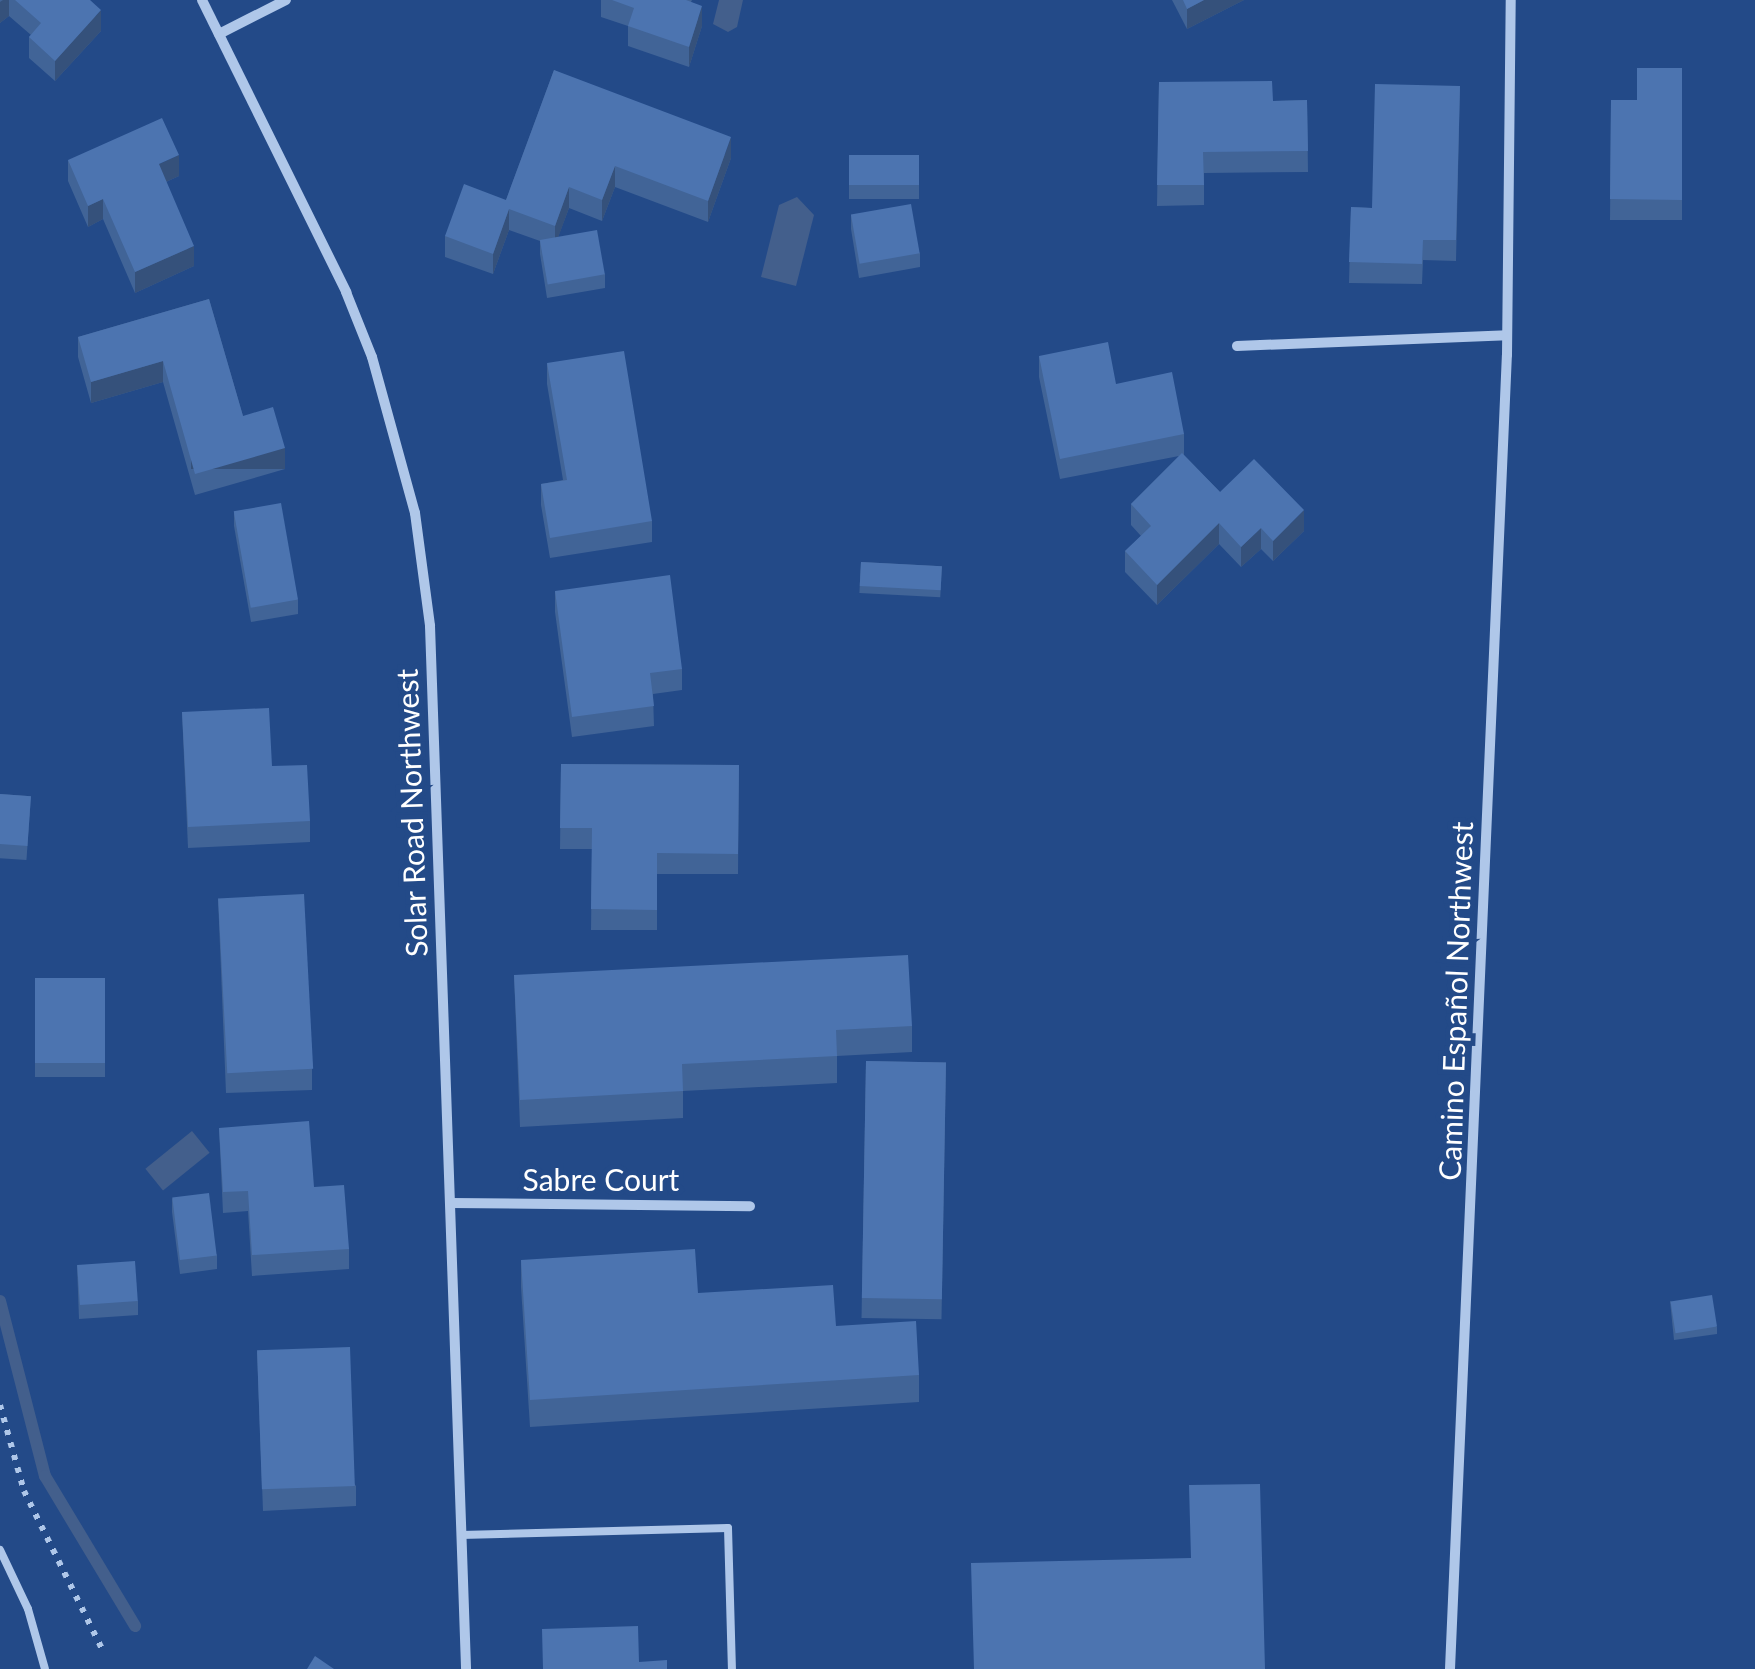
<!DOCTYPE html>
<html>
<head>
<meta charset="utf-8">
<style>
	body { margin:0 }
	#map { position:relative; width:1755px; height:1669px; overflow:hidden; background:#234a88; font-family:Lato,sans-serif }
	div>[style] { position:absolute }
	.water>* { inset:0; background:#435f8c; transform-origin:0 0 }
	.stream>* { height:12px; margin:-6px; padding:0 6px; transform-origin:6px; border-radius:6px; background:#435f8c }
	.path>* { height:6px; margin-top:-3px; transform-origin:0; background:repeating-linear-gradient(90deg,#afc7e9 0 5px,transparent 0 13px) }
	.service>* { height:8px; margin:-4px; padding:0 4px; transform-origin:4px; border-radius:4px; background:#afc7e9 }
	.minor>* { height:10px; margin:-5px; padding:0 5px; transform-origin:5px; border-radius:5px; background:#afc7e9 }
	.wall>* { inset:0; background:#416497; transform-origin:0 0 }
	.shaded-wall>* { inset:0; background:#35517b; transform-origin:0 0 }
	.building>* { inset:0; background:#4c74b0; transform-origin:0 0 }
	span { translate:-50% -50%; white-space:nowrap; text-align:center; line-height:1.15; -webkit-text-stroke:10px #234a88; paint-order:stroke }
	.street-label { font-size:30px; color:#fff }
</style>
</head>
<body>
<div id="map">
	<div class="water">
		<div style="clip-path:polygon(719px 0,743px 0,737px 27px,728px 32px,713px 24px)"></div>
		<div style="clip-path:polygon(797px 197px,814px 215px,796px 286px,761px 277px,779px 205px)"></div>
		<div style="left:192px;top:1131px;width:28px;height:60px;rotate:51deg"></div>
	</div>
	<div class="stream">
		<div style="left:0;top:1301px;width:181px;rotate:75.6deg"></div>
		<div style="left:45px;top:1476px;width:175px;rotate:59deg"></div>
	</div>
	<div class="path">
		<div style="left:0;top:1405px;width:89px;rotate:74.4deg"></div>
		<div style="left:24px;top:1491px;width:178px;rotate:63.7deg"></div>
	</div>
	<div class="service">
		<div style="left:461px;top:1535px;width:267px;rotate:-1.5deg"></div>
		<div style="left:728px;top:1528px;width:141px;rotate:88.4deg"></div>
		<div style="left:0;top:1550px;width:65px;rotate:64.6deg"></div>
		<div style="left:28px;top:1609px;width:62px;rotate:74.2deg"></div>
	</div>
	<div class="minor">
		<div style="left:202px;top:0;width:326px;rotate:63.7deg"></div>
		<div style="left:346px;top:292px;width:70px;rotate:68.2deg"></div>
		<div style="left:372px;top:357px;width:162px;rotate:74.6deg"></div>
		<div style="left:415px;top:513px;width:114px;rotate:82.4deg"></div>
		<div style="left:430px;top:626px;width:1044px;rotate:88.02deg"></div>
		<div style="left:219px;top:34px;width:75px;rotate:-26.9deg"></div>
		<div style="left:1237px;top:346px;width:270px;rotate:-2.3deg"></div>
		<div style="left:451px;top:1203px;width:299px;rotate:0.6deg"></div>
		<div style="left:1450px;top:1669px;width:1315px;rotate:-87.52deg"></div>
		<div style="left:1507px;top:355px;width:355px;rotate:-89.4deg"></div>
	</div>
	<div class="wall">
		<div style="clip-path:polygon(0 0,90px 0,101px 31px,55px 81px,29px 58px,29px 37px,31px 35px,9px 16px,0 23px)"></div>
		<div style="clip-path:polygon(601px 0,692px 0,691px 2px,702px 26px,689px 67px,628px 46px,628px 26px,601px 17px)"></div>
		<div style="clip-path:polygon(1172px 0,1244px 0,1187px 29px)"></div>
		<div style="clip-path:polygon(1682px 68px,1682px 220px,1610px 220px,1611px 100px,1637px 100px)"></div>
		<div style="clip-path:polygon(554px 70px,731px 158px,708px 222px,615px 187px,602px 221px,569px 208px,558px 237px,605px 274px,605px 288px,547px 298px,540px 254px,540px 241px,509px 230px,493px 274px,445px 257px,445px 236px,506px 200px)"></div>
		<div style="clip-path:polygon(1159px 82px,1273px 101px,1307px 100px,1308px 172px,1204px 173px,1204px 205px,1157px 206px)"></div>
		<div style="clip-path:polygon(1460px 86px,1456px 261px,1423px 260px,1422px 284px,1349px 283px,1351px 207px,1372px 208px)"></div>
		<div style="left:919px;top:155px;width:44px;height:70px;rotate:90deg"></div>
		<div style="clip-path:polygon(68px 160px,179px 176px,166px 182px,194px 266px,135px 293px,103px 219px,88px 227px,68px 181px)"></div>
		<div style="clip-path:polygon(851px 215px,920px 253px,920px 267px,859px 278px,851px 229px)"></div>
		<div style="clip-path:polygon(209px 299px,243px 416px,285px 469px,195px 495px,163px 382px,91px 403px,78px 357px,78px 337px)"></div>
		<div style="clip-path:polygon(1039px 356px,1116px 384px,1184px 434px,1184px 455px,1220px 492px,1304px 531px,1273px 561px,1261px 549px,1241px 567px,1219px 544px,1157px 605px,1125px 572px,1125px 551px,1141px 536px,1131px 525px,1131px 504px,1179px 456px,1060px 479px,1039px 377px)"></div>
		<div style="clip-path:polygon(547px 363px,652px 521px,652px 542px,550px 558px,541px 505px,541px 484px,563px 480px,547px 384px)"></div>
		<div style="clip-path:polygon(234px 512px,298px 600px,298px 614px,251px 622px,234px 526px)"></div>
		<div style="left:861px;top:562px;width:81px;height:31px;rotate:3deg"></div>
		<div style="clip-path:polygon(555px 591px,682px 669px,682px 690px,653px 694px,654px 726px,572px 737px,555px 612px)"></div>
		<div style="clip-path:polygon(182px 712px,310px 821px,310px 842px,188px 848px)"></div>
		<div style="clip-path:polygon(561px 764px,739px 765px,738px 874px,657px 874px,657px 930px,591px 930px,592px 849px,560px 849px)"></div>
		<div style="left:0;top:794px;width:31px;height:64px;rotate:4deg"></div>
		<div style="clip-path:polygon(218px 898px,312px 1069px,312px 1090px,226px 1093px)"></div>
		<div style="clip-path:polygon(514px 975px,912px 1026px,912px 1052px,837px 1056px,837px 1083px,683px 1091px,683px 1118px,520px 1127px)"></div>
		<div style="left:35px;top:978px;width:70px;height:99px"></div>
		<div style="left:866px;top:1061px;width:80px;height:257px;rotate:1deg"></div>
		<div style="clip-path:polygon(219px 1128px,314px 1187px,349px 1249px,349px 1269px,252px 1276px,248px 1211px,223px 1213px)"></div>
		<div style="clip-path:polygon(172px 1198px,217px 1255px,217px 1269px,180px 1274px,172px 1212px)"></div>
		<div style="clip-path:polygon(521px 1260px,698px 1293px,836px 1326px,919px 1375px,919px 1402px,530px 1427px,521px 1287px)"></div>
		<div style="clip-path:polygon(77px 1265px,138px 1301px,138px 1315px,79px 1319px)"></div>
		<div style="clip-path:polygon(1670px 1301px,1717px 1327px,1717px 1334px,1674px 1340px)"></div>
		<div style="clip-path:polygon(257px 1351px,356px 1486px,356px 1506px,263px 1511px)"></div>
	</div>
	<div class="shaded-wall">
		<div style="clip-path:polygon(3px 0,9px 0,9px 16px,0 23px,0 2px)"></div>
		<div style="clip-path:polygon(1204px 0,1244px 0,1187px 29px,1187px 9px)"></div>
		<div style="clip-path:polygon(702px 6px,702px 26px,689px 67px,689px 47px)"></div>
		<div style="clip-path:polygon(101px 10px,101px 31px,55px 81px,55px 61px)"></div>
		<div style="clip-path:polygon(731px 137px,731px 158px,708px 222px,708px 201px)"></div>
		<div style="clip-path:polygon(179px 155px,179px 176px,159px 185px,159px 164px)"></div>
		<div style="clip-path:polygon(615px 166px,615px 187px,602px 221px,602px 200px)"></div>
		<div style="clip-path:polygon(569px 187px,569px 208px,555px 246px,555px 226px)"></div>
		<div style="clip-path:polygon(103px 199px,103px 219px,88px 227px,88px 206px)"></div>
		<div style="clip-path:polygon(509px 209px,509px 230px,493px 274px,493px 254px)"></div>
		<div style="clip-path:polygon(194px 246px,194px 266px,135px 293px,135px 272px)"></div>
		<div style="clip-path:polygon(163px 361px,163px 382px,91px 403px,91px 382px)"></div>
		<div style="left:285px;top:448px;width:21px;height:94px;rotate:90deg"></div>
		<div style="clip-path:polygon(1304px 510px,1304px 531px,1273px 561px,1273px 541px)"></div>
		<div style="clip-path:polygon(1219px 523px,1219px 544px,1157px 605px,1157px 585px)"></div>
		<div style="clip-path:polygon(1261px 528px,1261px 549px,1241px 567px,1241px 547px)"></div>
	</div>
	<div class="building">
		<div style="clip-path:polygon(15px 0,90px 0,101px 10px,55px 61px,29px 37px,41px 23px)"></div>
		<div style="clip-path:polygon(612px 0,686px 0,702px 6px,689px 47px,628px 26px,634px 8px)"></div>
		<div style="clip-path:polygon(1183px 0,1204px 0,1187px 9px)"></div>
		<div style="clip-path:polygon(1637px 68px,1682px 68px,1682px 200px,1610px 199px,1611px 100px,1637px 100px)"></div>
		<div style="clip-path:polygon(554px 70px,731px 137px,708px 201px,615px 166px,602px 200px,569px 187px,555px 226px,509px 209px,493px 254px,445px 236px,464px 184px,506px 200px)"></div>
		<div style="clip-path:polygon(1272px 81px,1273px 101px,1307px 100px,1308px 151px,1203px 152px,1204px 185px,1157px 185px,1159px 82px)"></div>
		<div style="clip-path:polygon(1375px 84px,1460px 86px,1456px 240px,1423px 240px,1422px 264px,1349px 262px,1351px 207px,1372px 208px)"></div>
		<div style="clip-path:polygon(162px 118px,179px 155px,159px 164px,194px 246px,135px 272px,103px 199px,88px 206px,68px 160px)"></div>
		<div style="left:919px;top:155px;width:30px;height:70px;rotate:90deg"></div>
		<div style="left:911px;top:204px;width:50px;height:61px;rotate:80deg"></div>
		<div style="left:597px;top:230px;width:45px;height:58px;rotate:80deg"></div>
		<div style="clip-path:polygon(209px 299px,243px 416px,273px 407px,285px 448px,195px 474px,163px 361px,91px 382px,78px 337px)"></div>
		<div style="clip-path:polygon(1108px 342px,1116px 384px,1172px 372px,1184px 434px,1060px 459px,1039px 356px)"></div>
		<div style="clip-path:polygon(624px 351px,652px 521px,550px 538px,541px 484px,567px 480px,547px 363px)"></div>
		<div style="clip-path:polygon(1182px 453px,1220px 492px,1254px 459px,1304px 510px,1273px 541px,1261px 528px,1241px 547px,1219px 523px,1157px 585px,1125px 551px,1151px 526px,1131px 504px)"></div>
		<div style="left:281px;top:503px;width:98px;height:48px;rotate:80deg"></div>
		<div style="left:861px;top:562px;width:81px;height:24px;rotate:3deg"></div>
		<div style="clip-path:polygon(670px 575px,682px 669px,650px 673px,654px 706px,572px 717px,555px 591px)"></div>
		<div style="clip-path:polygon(269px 708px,272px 766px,307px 765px,310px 821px,188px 827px,182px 712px)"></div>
		<div style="clip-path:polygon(561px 764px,739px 765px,738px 854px,657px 853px,657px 910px,591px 909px,592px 828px,560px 828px)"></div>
		<div style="left:0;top:794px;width:31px;height:50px;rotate:4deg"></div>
		<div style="left:304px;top:894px;width:175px;height:86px;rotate:87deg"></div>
		<div style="clip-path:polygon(908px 955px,912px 1026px,836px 1030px,837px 1056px,682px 1064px,683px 1091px,520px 1100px,514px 975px)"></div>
		<div style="left:35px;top:978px;width:70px;height:85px"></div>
		<div style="left:866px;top:1061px;width:80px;height:237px;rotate:1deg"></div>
		<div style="clip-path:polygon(309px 1121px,314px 1187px,344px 1185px,349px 1249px,252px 1255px,248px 1191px,223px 1192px,219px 1128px)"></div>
		<div style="left:209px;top:1193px;width:63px;height:37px;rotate:83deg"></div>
		<div style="clip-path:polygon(695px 1249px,698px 1293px,833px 1285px,836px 1326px,916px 1321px,919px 1375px,530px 1400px,521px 1260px)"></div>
		<div style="left:135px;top:1261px;width:40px;height:58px;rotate:86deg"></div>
		<div style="left:1712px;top:1295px;width:32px;height:42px;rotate:81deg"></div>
		<div style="left:350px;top:1347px;width:139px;height:93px;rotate:88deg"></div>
		<div style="clip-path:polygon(1260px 1484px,1265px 1669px,974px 1669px,971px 1563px,1191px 1558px,1189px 1485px)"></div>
		<div style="clip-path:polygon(638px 1626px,639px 1662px,667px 1660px,667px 1669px,543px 1669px,542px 1629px)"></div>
		<div style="clip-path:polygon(315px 1656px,334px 1669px,307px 1669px)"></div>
	</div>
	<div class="street-label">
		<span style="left:411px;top:813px;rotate:-92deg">Solar Road Northwest</span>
		<span style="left:1455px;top:1001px;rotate:-88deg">Camino Español Northwest</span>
		<span style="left:601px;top:1179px">Sabre Court</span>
	</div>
</div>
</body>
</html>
